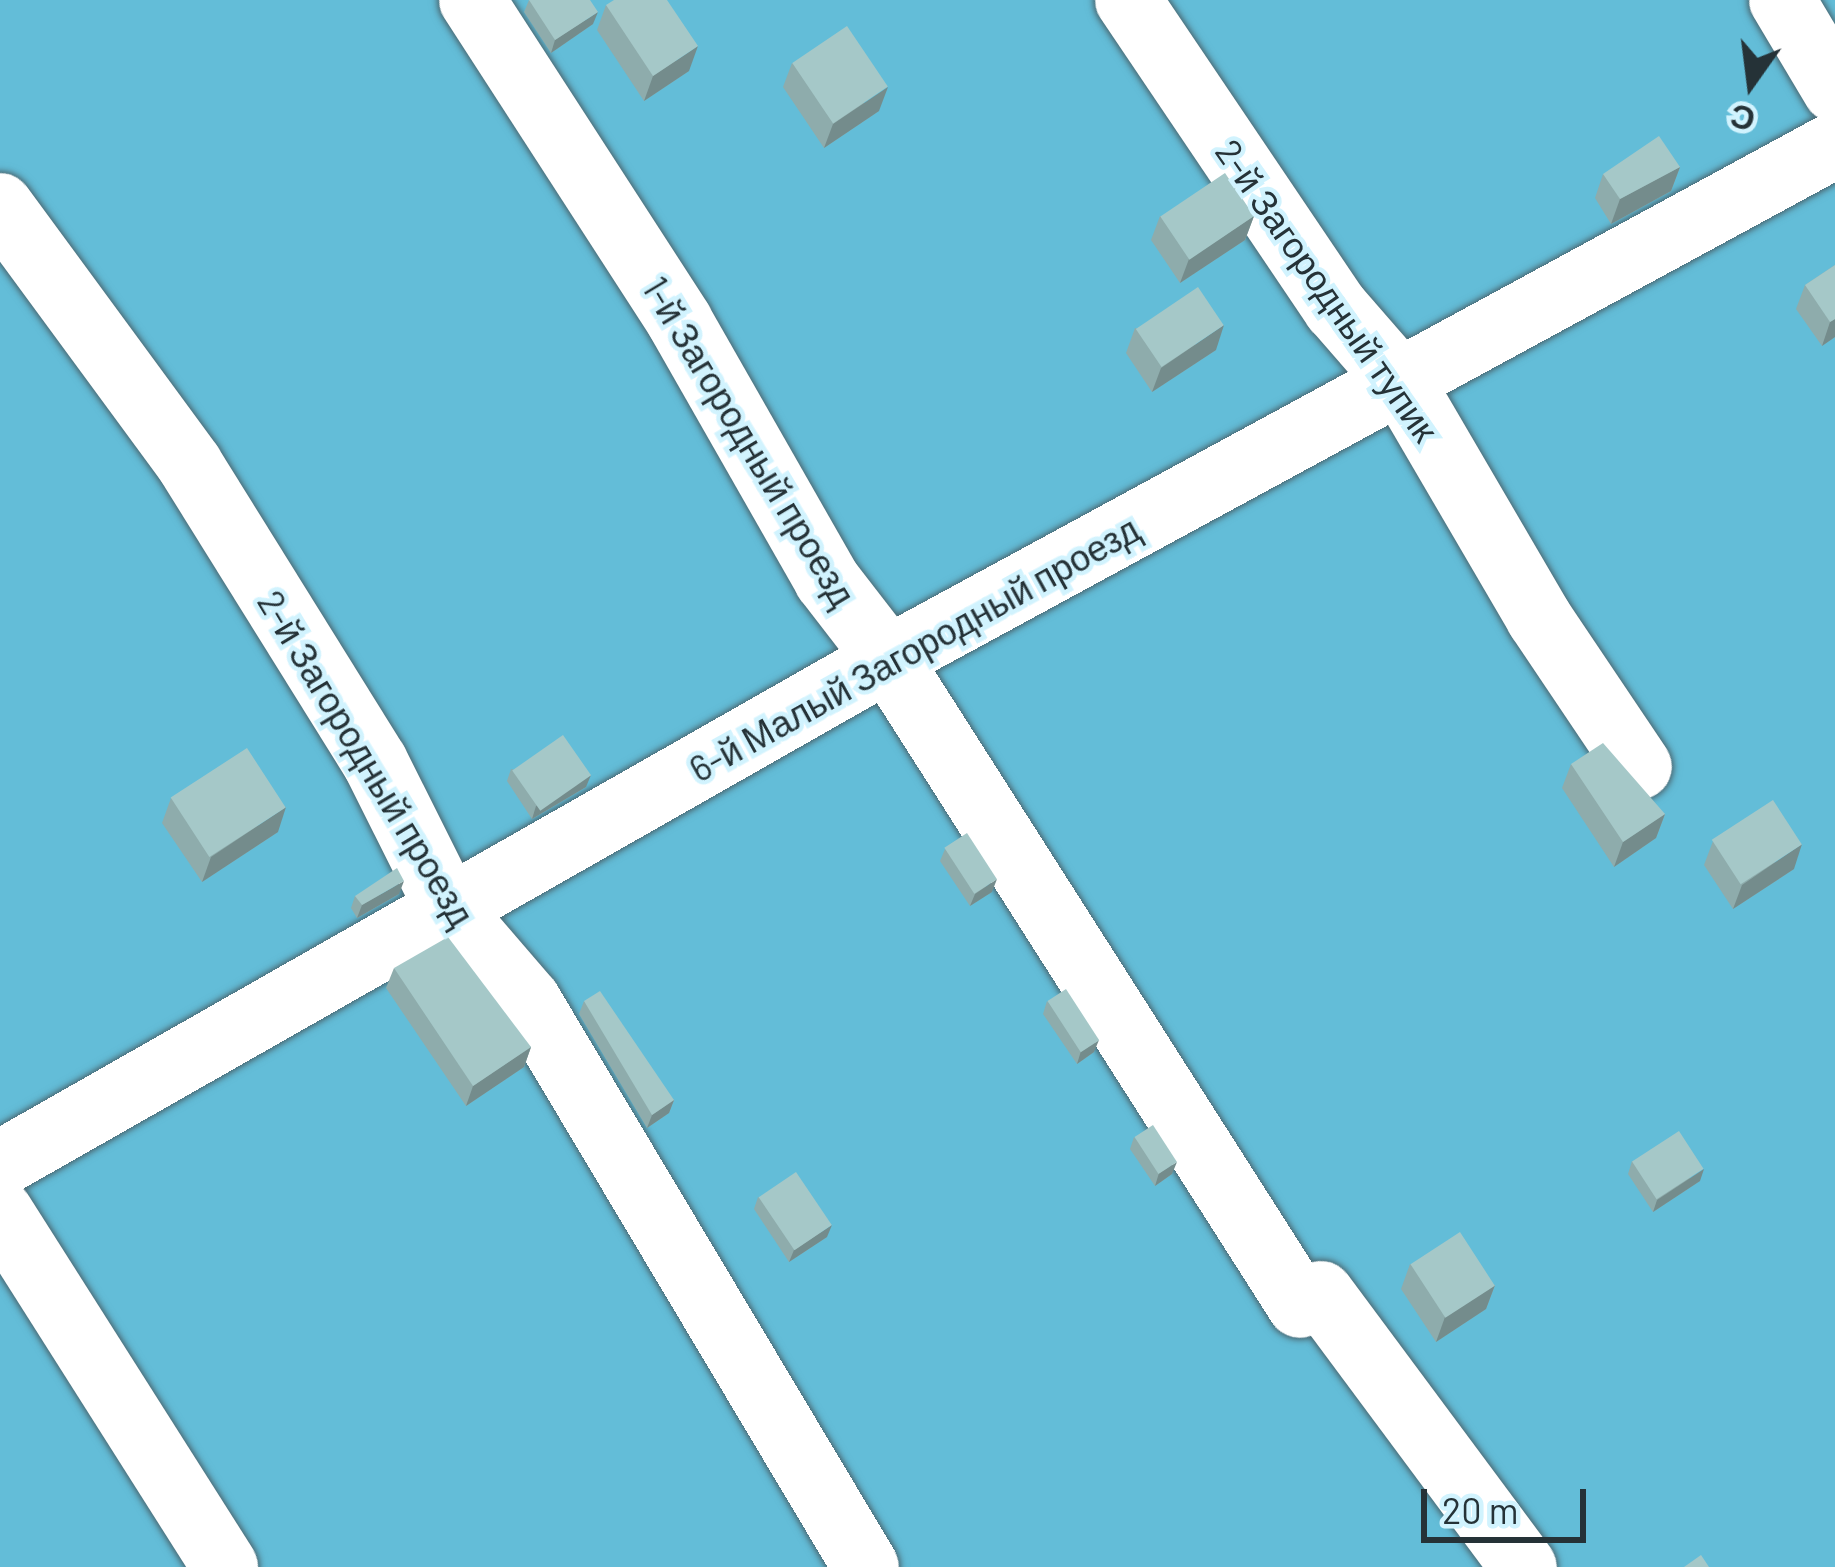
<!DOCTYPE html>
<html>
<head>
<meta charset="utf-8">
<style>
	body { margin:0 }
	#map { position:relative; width:1835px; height:1567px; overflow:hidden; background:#c4e5f1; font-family:Barlow,sans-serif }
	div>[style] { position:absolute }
	.green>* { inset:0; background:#63bdd8; transform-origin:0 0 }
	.roads { filter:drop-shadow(0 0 3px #4a6872) drop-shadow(0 0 3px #4a6872) }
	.minor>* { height:66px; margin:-33px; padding:0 33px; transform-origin:33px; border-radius:33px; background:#fff }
	.wall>* { inset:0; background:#8eacac }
	.shaded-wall>* { inset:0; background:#748c8c }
	.building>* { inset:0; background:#a5c8c8; transform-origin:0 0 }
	span { translate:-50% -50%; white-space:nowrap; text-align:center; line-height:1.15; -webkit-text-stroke:9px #d1f3fe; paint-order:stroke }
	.street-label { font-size:36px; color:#253237 }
	.north { position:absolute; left:1691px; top:24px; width:120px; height:120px; -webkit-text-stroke:9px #d1f3fe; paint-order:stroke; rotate:194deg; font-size:33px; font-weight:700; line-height:48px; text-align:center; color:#253237 }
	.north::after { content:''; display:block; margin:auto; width:42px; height:54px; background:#253237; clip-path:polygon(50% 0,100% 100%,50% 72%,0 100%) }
	.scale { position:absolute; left:1421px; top:1489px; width:165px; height:54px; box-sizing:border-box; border:6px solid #253237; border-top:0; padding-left:15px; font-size:36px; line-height:42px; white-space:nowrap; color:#253237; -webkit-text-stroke:9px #d1f3fe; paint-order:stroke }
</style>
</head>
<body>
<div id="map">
	<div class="green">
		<div style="left:0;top:0;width:1835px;height:1567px"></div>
	</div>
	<div class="roads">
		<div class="minor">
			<div style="left:472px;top:0;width:383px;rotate:57.1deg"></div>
			<div style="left:680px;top:322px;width:297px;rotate:60.3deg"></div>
			<div style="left:827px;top:580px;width:100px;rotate:52.3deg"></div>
			<div style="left:888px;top:659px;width:766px;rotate:57.47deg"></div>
			<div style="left:1128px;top:0;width:372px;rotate:56deg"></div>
			<div style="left:1336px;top:308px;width:102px;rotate:49deg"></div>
			<div style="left:1403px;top:385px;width:270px;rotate:59.7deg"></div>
			<div style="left:1539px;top:618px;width:179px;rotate:56.1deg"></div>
			<div style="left:1782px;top:0;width:104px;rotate:59.2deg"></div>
			<div style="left:0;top:206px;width:321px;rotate:53.7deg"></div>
			<div style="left:190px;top:465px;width:350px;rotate:58.1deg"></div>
			<div style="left:375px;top:762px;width:163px;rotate:63.4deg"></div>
			<div style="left:448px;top:908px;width:123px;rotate:49.3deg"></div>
			<div style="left:528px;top:1001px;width:659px;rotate:59.16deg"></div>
			<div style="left:0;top:1164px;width:1022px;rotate:-29.63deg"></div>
			<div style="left:888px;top:659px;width:1077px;rotate:-28.49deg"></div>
			<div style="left:0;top:1212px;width:420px;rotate:57.6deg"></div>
			<div style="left:1321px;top:1294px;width:340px;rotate:53.4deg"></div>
		</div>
	</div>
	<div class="wall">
		<div style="clip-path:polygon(529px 0,593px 24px,551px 53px,524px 12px)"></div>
		<div style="clip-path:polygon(606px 5px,689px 71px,644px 101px,597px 30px)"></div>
		<div style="clip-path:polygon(792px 63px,879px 111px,824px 148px,783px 87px)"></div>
		<div style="clip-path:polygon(1680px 167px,1671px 191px,1611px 224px,1595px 198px,1603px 174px)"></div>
		<div style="clip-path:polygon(1160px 216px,1254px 216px,1245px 240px,1180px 283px,1151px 240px)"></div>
		<div style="clip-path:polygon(1835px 265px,1835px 337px,1822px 346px,1796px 309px,1805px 285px)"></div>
		<div style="clip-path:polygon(1135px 328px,1216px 350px,1152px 392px,1126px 353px)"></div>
		<div style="clip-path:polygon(1571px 764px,1665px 814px,1656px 838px,1614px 867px,1562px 788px)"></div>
		<div style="clip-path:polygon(511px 769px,586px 787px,532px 819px,507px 781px)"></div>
		<div style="clip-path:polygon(171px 798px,278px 832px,202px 882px,162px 823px)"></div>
		<div style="clip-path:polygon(1713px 841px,1794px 869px,1733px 909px,1704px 865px)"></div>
		<div style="clip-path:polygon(945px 849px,992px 892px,970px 906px,940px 861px)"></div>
		<div style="clip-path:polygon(399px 894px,357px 918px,351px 908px,355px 896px)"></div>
		<div style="clip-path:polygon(394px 968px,531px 1047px,524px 1067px,466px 1106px,386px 988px)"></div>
		<div style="clip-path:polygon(584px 1001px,674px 1100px,669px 1113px,647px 1128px,579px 1014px)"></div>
		<div style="clip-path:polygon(1047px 1001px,1094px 1052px,1077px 1064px,1043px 1014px)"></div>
		<div style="clip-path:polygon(1134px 1137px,1172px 1174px,1155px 1186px,1130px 1149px)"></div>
		<div style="clip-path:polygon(1632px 1161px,1700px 1181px,1653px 1212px,1628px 1174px)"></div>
		<div style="clip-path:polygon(758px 1197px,827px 1237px,789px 1262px,754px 1209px)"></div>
		<div style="clip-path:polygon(1410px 1264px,1495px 1285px,1486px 1309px,1436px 1342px,1401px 1289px)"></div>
	</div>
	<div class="shaded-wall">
		<div style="clip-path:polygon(598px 12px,593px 24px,551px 53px,555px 40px)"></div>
		<div style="clip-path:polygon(698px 46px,689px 71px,644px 101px,653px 76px)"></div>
		<div style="clip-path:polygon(888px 87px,879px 111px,824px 148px,833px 124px)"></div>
		<div style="clip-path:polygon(1680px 167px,1671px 191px,1611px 224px,1620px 199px)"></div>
		<div style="clip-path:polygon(1254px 216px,1245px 240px,1180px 283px,1189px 259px)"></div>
		<div style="clip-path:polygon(1835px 319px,1835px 337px,1822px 346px,1830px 322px)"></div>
		<div style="clip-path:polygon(1224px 325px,1216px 350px,1152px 392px,1161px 368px)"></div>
		<div style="clip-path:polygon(591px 775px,586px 787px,532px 819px,536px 806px)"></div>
		<div style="clip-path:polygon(286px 807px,278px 832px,202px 882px,211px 857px)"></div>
		<div style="clip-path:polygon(1665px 814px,1656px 838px,1614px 867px,1623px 842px)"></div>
		<div style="clip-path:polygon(1802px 844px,1794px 869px,1733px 909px,1742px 885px)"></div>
		<div style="clip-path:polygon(997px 879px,992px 892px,970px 906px,975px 894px)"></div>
		<div style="clip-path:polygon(404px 881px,399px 894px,357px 918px,362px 905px)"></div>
		<div style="clip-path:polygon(1099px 1040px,1094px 1052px,1077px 1064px,1081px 1051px)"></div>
		<div style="clip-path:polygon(531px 1047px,524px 1067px,466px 1106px,473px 1086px)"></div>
		<div style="clip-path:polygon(674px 1100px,669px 1113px,647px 1128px,652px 1115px)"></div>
		<div style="clip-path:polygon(1177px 1162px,1172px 1174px,1155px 1186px,1159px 1173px)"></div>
		<div style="clip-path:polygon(1704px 1169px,1700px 1181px,1653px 1212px,1657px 1200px)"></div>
		<div style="clip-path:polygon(832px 1225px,827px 1237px,789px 1262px,794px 1250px)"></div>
		<div style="clip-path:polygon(1495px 1285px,1486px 1309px,1436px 1342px,1445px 1317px)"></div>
	</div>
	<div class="building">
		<div style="clip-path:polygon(529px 0,590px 0,598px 12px,555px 40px)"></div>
		<div style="clip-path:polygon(614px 0,667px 0,698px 46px,653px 76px,606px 5px)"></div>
		<div style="left:847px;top:26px;width:73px;height:66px;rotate:56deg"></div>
		<div style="clip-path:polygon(1659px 136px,1680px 167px,1620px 199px,1603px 174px)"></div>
		<div style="left:1225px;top:173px;width:52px;height:78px;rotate:56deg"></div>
		<div style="clip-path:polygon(1835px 265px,1835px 319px,1830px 322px,1805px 285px)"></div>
		<div style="left:1198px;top:287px;width:46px;height:75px;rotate:56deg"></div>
		<div style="left:563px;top:735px;width:49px;height:62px;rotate:55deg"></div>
		<div style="clip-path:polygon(1603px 743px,1665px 814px,1623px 842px,1571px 764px)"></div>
		<div style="left:247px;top:748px;width:71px;height:91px;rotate:57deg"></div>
		<div style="left:1773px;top:800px;width:53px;height:73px;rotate:57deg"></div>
		<div style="left:967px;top:833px;width:55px;height:27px;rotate:57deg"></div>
		<div style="clip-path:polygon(397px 868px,404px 881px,362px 905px,355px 896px)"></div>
		<div style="clip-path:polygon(448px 937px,531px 1047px,473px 1086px,394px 968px)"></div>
		<div style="left:1066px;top:989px;width:61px;height:22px;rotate:57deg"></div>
		<div style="clip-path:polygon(600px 991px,674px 1100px,652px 1115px,584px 1001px)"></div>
		<div style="left:1153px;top:1125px;width:44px;height:22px;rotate:57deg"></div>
		<div style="left:1679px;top:1131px;width:45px;height:56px;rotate:57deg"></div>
		<div style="left:796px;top:1172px;width:64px;height:45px;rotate:56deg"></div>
		<div style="left:1460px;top:1232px;width:64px;height:59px;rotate:57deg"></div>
		<div style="clip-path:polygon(1701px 1555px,1709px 1567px,1684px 1567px)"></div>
	</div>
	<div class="street-label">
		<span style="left:1328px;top:290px;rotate:55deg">2-й Загородный тупик</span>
		<span style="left:750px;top:441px;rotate:59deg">1-й Загородный проезд</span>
		<span style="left:914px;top:648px;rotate:-29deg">6-й Малый Загородный проезд</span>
		<span style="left:367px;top:758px;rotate:59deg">2-й Загородный проезд</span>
	</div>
	<div class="north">С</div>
	<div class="scale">20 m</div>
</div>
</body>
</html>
